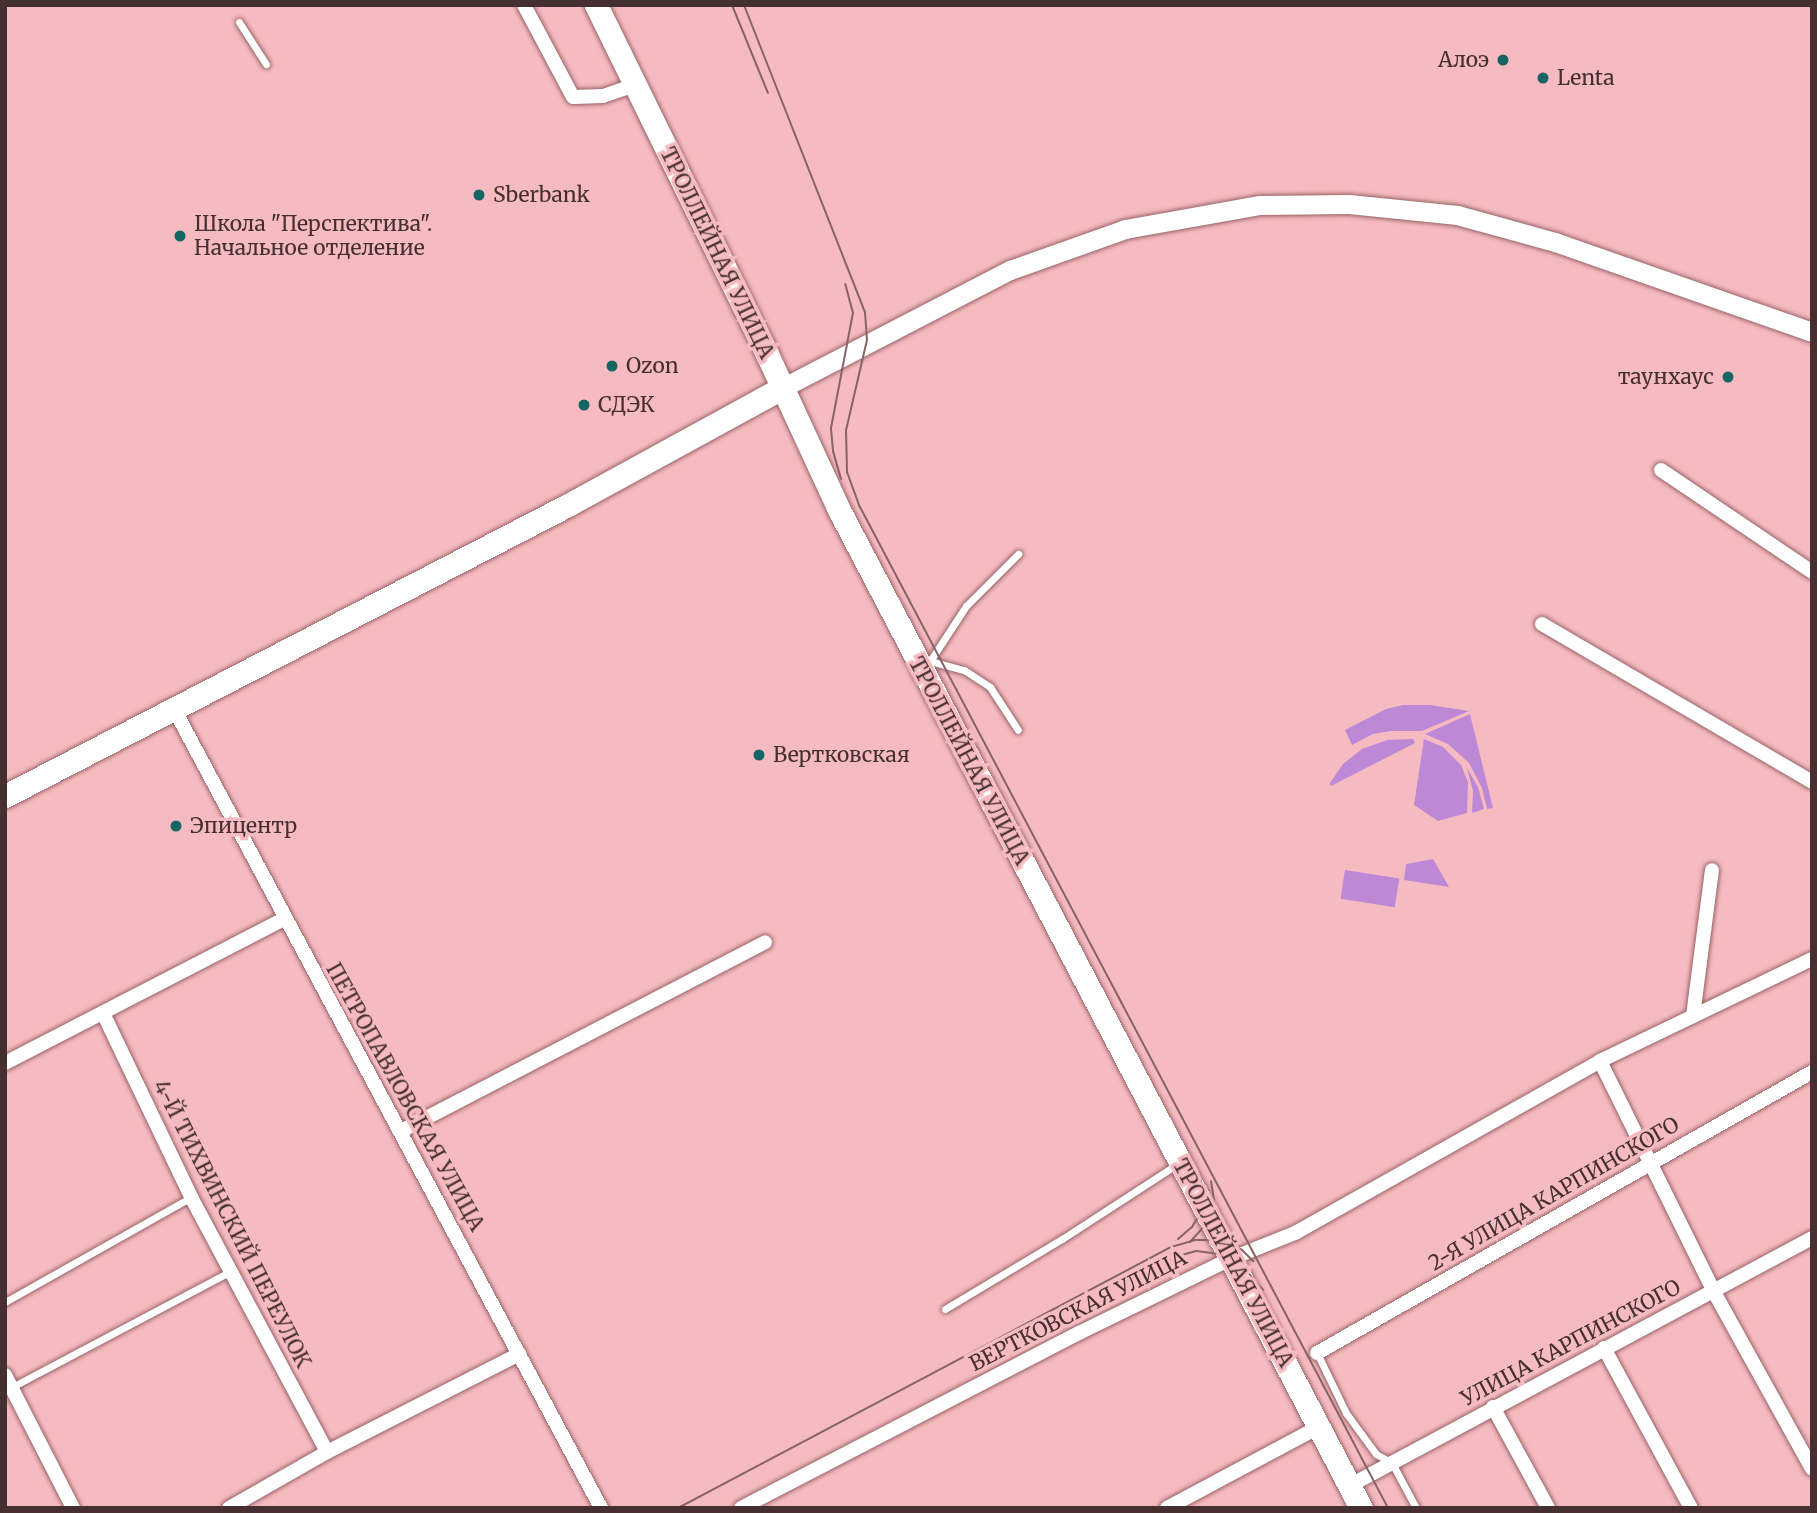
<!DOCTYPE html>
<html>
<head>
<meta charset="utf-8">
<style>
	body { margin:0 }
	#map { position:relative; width:1817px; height:1513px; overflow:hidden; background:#f6bbc0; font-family:Merriweather,serif }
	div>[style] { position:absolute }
	.green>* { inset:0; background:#bd89d7; transform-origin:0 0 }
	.roads { filter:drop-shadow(0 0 2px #976367) drop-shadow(0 0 2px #976367) }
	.lane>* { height:7px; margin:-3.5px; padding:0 3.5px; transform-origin:3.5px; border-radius:3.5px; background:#fff }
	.street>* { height:14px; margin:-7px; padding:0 7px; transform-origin:7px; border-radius:7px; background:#fff }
	.secondary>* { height:19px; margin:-9.5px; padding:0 9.5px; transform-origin:9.5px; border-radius:9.5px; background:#fff }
	.primary>* { height:23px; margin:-11.5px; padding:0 11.5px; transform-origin:11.5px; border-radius:11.5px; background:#fff }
	.tram>* { height:2px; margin:-1px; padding:0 1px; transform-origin:1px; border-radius:1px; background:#876365 }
	.dots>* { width:19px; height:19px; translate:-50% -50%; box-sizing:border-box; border:4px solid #f6bbc0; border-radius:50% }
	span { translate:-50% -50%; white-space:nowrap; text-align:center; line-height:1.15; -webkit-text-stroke:7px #f6bbc0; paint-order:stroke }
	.poi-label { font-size:21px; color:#462f30 }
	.right { translate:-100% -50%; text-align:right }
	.left { translate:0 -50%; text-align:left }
	.street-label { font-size:21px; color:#462f30 }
	.frame { position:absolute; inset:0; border:7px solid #462f30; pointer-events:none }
</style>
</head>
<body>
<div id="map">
	<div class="green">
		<div style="clip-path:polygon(1403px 705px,1430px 705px,1469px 711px,1422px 731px,1391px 731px,1373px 734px,1352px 745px,1345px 730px,1386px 709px)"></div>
		<div style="clip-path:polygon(1470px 714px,1493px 808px,1487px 809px,1482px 788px,1469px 763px,1448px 744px,1425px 734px)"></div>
		<div style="clip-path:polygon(1413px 739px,1415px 743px,1331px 786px,1330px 783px,1343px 764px,1362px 749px,1387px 740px)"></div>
		<div style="clip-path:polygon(1424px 739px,1443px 747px,1461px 765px,1468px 782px,1467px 813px,1438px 821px,1414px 805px)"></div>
		<div style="clip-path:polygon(1467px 768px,1478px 787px,1484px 809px,1472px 813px,1473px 791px)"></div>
		<div style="clip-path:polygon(1433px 859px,1449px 887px,1404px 880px,1406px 864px)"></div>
		<div style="left:1345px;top:870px;width:55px;height:29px;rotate:9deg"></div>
	</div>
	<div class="roads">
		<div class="lane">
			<div style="left:239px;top:22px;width:50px;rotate:57.3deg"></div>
			<div style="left:930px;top:661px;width:66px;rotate:-56.8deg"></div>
			<div style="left:966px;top:606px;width:74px;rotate:-45deg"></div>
			<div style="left:930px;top:661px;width:35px;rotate:15deg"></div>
			<div style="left:964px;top:670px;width:31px;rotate:33deg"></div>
			<div style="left:990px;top:687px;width:51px;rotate:56.9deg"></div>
			<div style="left:5px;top:1302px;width:214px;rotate:-29.4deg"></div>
			<div style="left:945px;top:1309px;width:136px;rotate:-30.9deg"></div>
			<div style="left:1062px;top:1239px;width:136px;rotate:-33deg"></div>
			<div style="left:1317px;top:1353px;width:67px;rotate:64.2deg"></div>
			<div style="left:1346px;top:1413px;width:51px;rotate:53.8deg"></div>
			<div style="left:1376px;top:1454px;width:18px;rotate:29deg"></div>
			<div style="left:1392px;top:1463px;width:51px;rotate:61.9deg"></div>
			<div style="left:12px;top:1387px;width:246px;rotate:-27.9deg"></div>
		</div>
		<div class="street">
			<div style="left:524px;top:5px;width:104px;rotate:62deg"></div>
			<div style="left:573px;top:97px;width:30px;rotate:-2deg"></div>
			<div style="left:603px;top:96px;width:34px;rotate:-19deg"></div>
			<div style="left:1661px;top:470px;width:182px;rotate:34deg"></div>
			<div style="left:1542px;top:624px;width:313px;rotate:30.3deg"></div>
			<div style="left:173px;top:707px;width:908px;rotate:61.88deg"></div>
			<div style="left:103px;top:1013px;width:204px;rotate:64.4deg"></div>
			<div style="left:191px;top:1197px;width:289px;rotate:61.9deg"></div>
			<div style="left:1693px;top:1016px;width:147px;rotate:-82.6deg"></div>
			<div style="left:1600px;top:1061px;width:258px;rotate:63.7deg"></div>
			<div style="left:1714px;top:1292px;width:202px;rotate:61deg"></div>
			<div style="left:5px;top:1063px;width:314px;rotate:-27.3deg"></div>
			<div style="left:401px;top:1131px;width:410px;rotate:-27.4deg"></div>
			<div style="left:1604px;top:1348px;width:182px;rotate:61.5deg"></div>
			<div style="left:1317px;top:1353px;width:569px;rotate:-29.58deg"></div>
			<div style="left:5px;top:1375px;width:149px;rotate:62.9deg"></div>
			<div style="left:1493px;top:1407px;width:115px;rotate:61.4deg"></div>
			<div style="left:1349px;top:1486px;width:525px;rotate:-28.18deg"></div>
			<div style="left:229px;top:1508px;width:113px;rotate:-29.7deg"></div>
			<div style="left:327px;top:1452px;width:216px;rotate:-27deg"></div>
			<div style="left:741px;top:1508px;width:381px;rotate:-27.4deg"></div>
			<div style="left:1079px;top:1333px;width:168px;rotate:-26.1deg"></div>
			<div style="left:1230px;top:1259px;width:72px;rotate:-21.9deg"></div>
			<div style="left:1297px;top:1232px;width:348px;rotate:-29.4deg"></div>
			<div style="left:1600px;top:1061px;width:235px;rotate:-25.7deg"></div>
			<div style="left:1167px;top:1508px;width:172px;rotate:-28.1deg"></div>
		</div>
		<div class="secondary">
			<div style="left:782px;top:388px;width:257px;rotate:-27.4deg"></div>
			<div style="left:1010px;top:270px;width:122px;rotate:-19.6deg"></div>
			<div style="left:1125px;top:229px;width:137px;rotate:-10.1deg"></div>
			<div style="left:1260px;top:205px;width:89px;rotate:-0.6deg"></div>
			<div style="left:1349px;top:204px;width:109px;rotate:5.8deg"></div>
			<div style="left:1457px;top:215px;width:102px;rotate:15.4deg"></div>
			<div style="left:1555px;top:242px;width:272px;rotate:19.3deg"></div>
		</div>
		<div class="primary">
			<div style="left:596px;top:5px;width:389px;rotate:63.9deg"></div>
			<div style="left:767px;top:354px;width:170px;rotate:65.2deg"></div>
			<div style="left:838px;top:508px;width:1129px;rotate:62.39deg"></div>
			<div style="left:5px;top:796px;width:634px;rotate:-27.33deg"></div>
			<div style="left:568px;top:505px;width:244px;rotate:-28.7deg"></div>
		</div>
	</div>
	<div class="tram">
		<div style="left:732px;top:5px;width:95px;rotate:67.8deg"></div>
		<div style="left:744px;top:5px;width:330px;rotate:68.5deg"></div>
		<div style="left:865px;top:312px;width:28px;rotate:86deg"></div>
		<div style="left:867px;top:340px;width:92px;rotate:103.1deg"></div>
		<div style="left:846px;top:430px;width:42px;rotate:88.6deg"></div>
		<div style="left:847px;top:472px;width:37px;rotate:70deg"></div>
		<div style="left:860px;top:507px;width:1132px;rotate:62.19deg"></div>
		<div style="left:841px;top:479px;width:29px;rotate:-106deg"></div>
		<div style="left:833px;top:451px;width:23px;rotate:-95deg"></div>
		<div style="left:831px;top:428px;width:117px;rotate:-79.2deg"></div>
		<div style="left:853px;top:313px;width:30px;rotate:-105deg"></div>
		<div style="left:1178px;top:1239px;width:18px;rotate:-41deg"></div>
		<div style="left:1192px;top:1227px;width:17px;rotate:-59deg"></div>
		<div style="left:1201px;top:1212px;width:22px;rotate:-85deg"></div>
		<div style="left:1203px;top:1190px;width:17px;rotate:-103deg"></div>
		<div style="left:1190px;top:1242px;width:30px;rotate:-48deg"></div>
		<div style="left:1210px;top:1220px;width:20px;rotate:-79deg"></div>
		<div style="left:1214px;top:1200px;width:19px;rotate:-99deg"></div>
		<div style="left:1168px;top:1259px;width:29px;rotate:-16deg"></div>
		<div style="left:1196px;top:1251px;width:32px;rotate:7deg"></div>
		<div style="left:1228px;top:1255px;width:12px;rotate:31deg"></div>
		<div style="left:1238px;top:1261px;width:38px;rotate:49deg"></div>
		<div style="left:678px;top:1508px;width:558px;rotate:-27.9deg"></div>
		<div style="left:1171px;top:1247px;width:25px;rotate:-16deg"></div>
		<div style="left:1195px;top:1240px;width:25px"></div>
		<div style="left:1220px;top:1240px;width:24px;rotate:24deg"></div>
		<div style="left:1242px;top:1250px;width:16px;rotate:45deg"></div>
	</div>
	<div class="dots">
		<div style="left:1503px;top:60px;background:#166564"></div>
		<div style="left:1543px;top:78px;background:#166564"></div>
		<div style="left:479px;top:195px;background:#166564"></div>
		<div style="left:180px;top:236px;background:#166564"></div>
		<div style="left:612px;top:366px;background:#166564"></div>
		<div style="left:1728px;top:377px;background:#166564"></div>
		<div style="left:584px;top:405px;background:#166564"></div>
		<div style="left:759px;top:755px;background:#166564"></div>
		<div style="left:176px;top:826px;background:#166564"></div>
	</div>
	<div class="poi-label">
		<span class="right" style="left:1489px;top:60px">Алоэ</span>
		<span class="left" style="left:1557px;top:78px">Lenta</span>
		<span class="left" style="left:493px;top:195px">Sberbank</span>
		<span class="left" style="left:194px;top:236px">Школа "Перспектива".<br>Начальное отделение</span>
		<span class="left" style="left:626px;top:366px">Ozon</span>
		<span class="right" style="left:1714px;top:377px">таунхаус</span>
		<span class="left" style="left:598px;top:405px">СДЭК</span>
		<span class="left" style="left:773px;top:755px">Вертковская</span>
		<span class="left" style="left:190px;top:826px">Эпицентр</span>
	</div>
	<div class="street-label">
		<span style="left:717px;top:253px;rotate:64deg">ТРОЛЛЕЙНАЯ УЛИЦА</span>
		<span style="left:969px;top:761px;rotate:62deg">ТРОЛЛЕЙНАЯ УЛИЦА</span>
		<span style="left:405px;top:1097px;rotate:61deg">ПЕТРОПАВЛОВСКАЯ УЛИЦА</span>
		<span style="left:1554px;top:1194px;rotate:-30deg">2-Я УЛИЦА КАРПИНСКОГО</span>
		<span style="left:232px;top:1224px;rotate:63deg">4-Й ТИХВИНСКИЙ ПЕРЕУЛОК</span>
		<span style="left:1233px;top:1263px;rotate:62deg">ТРОЛЛЕЙНАЯ УЛИЦА</span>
		<span style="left:1078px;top:1311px;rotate:-27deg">ВЕРТКОВСКАЯ УЛИЦА</span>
		<span style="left:1571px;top:1343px;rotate:-28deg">УЛИЦА КАРПИНСКОГО</span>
	</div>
	<div class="frame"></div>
</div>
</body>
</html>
